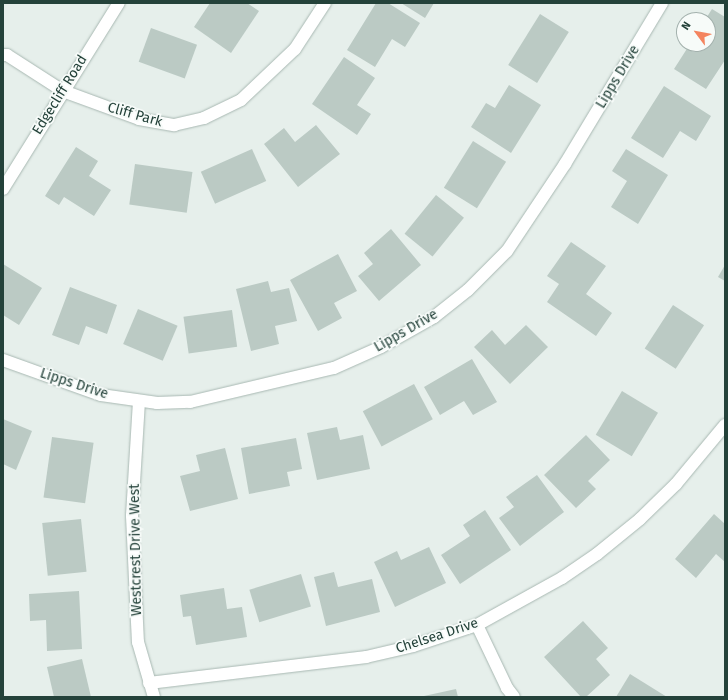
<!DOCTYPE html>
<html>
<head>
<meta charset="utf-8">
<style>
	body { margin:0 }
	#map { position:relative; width:728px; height:700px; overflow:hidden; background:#e6efeb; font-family:"Fira Sans",sans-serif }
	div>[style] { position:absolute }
	.building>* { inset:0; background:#bbcac4; transform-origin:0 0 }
	.roads { filter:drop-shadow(0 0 1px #a8b8b2) drop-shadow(0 0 1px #a8b8b2) }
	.minor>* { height:12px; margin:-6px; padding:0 6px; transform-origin:6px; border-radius:6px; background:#fff }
	.tertiary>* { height:12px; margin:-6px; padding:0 6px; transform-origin:6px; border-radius:6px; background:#fff }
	span { translate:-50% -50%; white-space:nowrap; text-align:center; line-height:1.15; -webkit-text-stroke:3.5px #f7fbf9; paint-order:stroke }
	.street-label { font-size:14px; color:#24423a }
	.frame { position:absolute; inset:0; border:4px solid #24423a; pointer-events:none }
	.north { position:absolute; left:676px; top:12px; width:40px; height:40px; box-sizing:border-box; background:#f7fbf9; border:1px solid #a3b1ad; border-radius:50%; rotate:302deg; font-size:11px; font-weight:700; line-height:16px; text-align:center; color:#24423a }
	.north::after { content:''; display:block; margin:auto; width:14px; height:18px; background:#f4845f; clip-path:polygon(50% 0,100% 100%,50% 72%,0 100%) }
</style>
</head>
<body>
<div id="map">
	<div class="building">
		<div style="clip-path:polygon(210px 3px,247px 3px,259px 11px,231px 53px,194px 27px)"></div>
		<div style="clip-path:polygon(376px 3px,388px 3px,420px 23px,405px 47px,392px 39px,375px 67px,347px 50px)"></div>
		<div style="clip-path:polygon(401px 3px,434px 3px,425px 18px)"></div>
		<div style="clip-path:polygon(712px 9px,725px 17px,725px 60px,706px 89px,674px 69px,690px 44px,708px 44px,708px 20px,705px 20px)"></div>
		<div style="left:540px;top:14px;width:34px;height:60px;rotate:32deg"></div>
		<div style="left:151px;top:28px;width:49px;height:36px;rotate:20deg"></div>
		<div style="clip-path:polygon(344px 57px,375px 78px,357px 105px,371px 114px,357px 135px,312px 104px)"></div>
		<div style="clip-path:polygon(509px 85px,541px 105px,511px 153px,471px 127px,486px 103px,495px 108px)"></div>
		<div style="clip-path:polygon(664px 86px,711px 116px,696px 141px,680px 131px,663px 158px,631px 138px)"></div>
		<div style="clip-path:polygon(316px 125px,340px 154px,298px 187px,264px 144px,284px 128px,295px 142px)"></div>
		<div style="left:473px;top:141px;width:39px;height:55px;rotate:32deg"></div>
		<div style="clip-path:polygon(76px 147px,98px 161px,89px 176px,111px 190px,94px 216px,64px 197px,59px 205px,45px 196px)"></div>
		<div style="left:252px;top:149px;width:35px;height:56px;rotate:66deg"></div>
		<div style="clip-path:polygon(626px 149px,668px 175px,638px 224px,611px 207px,627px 181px,612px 171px)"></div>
		<div style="left:135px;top:164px;width:58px;height:41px;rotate:8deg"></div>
		<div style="left:436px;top:195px;width:36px;height:50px;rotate:39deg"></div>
		<div style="clip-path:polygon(391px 229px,421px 265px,379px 301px,358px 276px,373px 264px,364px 253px)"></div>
		<div style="clip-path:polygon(571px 242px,606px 266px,586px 294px,612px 313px,596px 336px,547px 302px,559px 284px,547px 276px)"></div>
		<div style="clip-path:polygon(338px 254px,357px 291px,334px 303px,342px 318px,318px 331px,290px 280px)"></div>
		<div style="clip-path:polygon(3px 264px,42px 288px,19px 325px,3px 315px)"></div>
		<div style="clip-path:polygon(725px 265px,725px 281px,718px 277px)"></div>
		<div style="clip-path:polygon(268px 281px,271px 292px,289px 288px,297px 321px,275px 326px,279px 344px,251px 351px,236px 289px)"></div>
		<div style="clip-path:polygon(70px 287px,117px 305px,107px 334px,86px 326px,79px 345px,52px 335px)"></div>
		<div style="left:673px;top:305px;width:37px;height:52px;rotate:33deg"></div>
		<div style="left:138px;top:309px;width:43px;height:38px;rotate:23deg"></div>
		<div style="left:232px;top:310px;width:37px;height:49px;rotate:82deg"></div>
		<div style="clip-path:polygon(526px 325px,548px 347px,510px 384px,474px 347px,492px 330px,505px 345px)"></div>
		<div style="clip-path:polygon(472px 359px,497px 402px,473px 415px,464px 401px,440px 415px,424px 387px)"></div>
		<div style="left:414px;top:384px;width:40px;height:58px;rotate:62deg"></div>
		<div style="left:622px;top:391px;width:42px;height:51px;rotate:31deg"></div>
		<div style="clip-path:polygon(3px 419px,32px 431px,16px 470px,3px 464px)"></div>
		<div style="clip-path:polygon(337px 427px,340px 440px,363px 435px,370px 469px,317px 480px,307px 433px)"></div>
		<div style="clip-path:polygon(586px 435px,610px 460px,588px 481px,596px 489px,576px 508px,544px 475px)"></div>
		<div style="left:52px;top:437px;width:42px;height:61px;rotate:8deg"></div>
		<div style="clip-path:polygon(296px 438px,302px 469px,287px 472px,290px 486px,249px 494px,241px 448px)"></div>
		<div style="clip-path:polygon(225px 448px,238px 499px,190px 511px,180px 476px,200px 471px,196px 455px)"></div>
		<div style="clip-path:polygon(537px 475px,564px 512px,520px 546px,499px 518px,514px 507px,506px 497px)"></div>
		<div style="clip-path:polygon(485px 510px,511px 550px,460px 584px,441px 555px,470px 536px,463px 525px)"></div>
		<div style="clip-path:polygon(714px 514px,725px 524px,725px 562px,716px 554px,696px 578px,675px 559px)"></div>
		<div style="left:81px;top:519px;width:53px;height:39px;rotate:84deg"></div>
		<div style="clip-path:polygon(429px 547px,446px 583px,395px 607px,374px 562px,397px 551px,401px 560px)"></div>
		<div style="clip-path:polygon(334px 572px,338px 587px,372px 579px,380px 612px,326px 626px,314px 577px)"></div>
		<div style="left:301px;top:574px;width:34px;height:54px;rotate:73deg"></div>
		<div style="clip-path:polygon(224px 588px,227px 609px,242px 607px,247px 637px,196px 645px,191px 616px,183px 617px,180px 595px)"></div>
		<div style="clip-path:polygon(79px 591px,82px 649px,47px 651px,46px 620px,30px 621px,29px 594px)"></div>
		<div style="clip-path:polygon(583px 621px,608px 648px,596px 659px,610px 675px,586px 697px,581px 697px,544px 657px)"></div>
		<div style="clip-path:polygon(82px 659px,91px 697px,54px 697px,47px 667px)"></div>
		<div style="clip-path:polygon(630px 674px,667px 697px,616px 697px)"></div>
		<div style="clip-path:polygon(456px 689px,458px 697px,424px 697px,424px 696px)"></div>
	</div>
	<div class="roads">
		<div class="minor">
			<div style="left:3px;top:55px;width:4px"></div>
			<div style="left:7px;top:55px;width:67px;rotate:32.7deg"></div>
			<div style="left:63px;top:91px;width:81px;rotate:20.2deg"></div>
			<div style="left:139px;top:119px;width:36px;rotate:10deg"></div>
			<div style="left:174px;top:125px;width:31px;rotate:-13deg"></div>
			<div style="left:204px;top:118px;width:41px;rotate:-25.9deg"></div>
			<div style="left:241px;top:100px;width:74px;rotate:-43.4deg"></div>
			<div style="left:295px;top:49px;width:55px;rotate:-56.9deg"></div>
			<div style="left:3px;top:360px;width:104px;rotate:19.7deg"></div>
			<div style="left:101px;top:395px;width:57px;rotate:8.1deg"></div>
			<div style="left:157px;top:403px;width:33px;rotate:-2deg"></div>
			<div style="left:190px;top:402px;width:148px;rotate:-13.3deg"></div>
			<div style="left:334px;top:368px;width:51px;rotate:-24.1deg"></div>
			<div style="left:381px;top:347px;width:61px;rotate:-29.5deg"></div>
			<div style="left:434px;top:317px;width:43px;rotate:-38.5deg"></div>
			<div style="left:468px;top:290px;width:55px;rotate:-45deg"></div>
			<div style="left:507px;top:251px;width:105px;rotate:-56.3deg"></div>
			<div style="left:565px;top:164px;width:188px;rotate:-58.9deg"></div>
			<div style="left:139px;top:401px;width:115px;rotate:93.5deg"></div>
			<div style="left:132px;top:516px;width:126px;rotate:87.3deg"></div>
			<div style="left:138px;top:642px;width:57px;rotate:73.8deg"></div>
			<div style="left:477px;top:625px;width:70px;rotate:64.5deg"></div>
			<div style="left:507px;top:688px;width:11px;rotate:52deg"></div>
			<div style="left:149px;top:683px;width:219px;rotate:-6.8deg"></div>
			<div style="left:366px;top:657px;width:48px;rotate:-13.2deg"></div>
			<div style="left:413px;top:646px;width:67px;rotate:-18.2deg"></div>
			<div style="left:477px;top:625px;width:97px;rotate:-28.9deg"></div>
			<div style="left:562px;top:578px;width:42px;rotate:-34.4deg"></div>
			<div style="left:597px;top:554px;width:55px;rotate:-39.1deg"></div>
			<div style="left:640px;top:519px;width:50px;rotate:-44.2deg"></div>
			<div style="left:676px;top:484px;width:77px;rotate:-50.3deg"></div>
		</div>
		<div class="tertiary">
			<div style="left:3px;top:189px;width:219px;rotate:-58.1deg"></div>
		</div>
	</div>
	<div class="street-label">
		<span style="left:618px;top:77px;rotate:-59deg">Lipps Drive</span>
		<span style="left:60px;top:95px;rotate:-58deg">Edgecliff Road</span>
		<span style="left:135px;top:115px;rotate:16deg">Cliff Park</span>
		<span style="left:406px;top:331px;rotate:-30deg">Lipps Drive</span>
		<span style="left:74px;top:384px;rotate:18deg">Lipps Drive</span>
		<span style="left:136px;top:550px;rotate:-91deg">Westcrest Drive West</span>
		<span style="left:437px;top:636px;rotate:-18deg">Chelsea Drive</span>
	</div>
	<div class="frame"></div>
	<div class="north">N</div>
</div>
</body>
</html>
